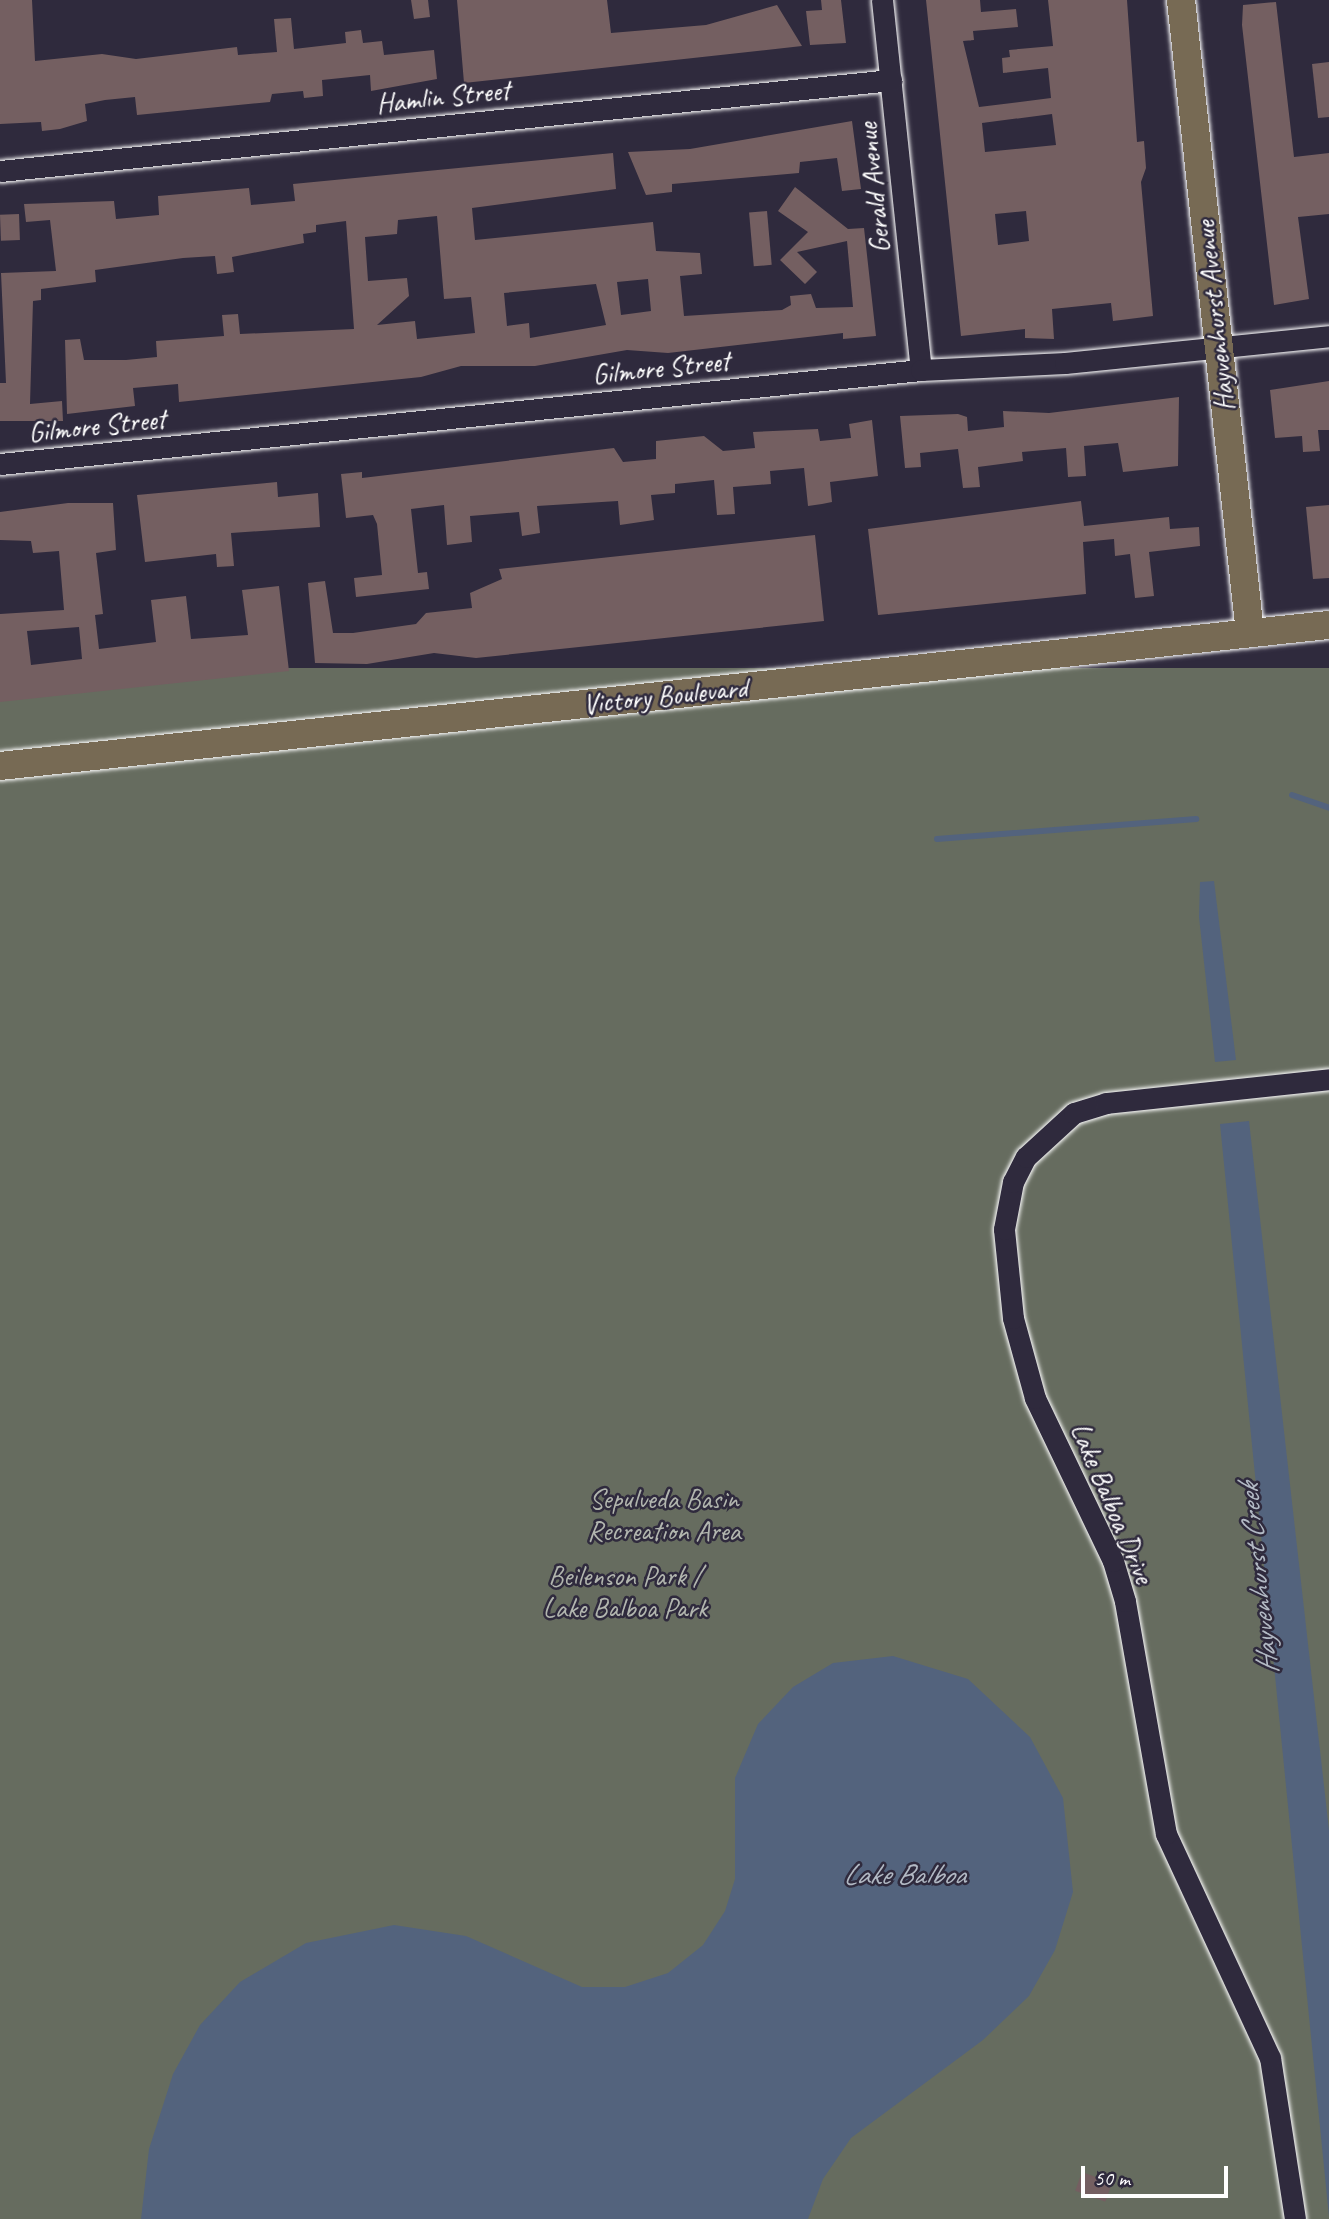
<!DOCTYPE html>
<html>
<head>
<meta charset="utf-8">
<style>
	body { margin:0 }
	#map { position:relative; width:1329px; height:2219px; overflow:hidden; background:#2f2a3d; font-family:Caveat,sans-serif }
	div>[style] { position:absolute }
	.green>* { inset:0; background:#666c5f; transform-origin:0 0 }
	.water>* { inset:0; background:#53637d }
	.stream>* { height:6px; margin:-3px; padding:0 3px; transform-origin:3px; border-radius:3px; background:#53637d }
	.building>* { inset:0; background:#745f61; transform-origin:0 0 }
	.roads { filter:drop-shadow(0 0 2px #fff) drop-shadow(0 0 2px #fff) }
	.minor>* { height:21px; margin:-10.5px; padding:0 10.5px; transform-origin:10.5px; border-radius:10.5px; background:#2f2a3d }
	.major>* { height:28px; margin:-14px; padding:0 14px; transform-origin:14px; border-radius:14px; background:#776a54 }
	span { translate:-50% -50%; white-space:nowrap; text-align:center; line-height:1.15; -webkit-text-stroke:5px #2f2a3d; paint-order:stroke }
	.street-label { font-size:28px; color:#fff }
	.park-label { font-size:28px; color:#b2b6af }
	.water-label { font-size:30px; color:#b2b9c4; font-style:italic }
	.scale { position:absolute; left:1081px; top:2166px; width:147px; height:32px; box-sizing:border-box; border:4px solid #fff; border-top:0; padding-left:9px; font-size:21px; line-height:24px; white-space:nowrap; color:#fff; -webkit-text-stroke:5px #2f2a3d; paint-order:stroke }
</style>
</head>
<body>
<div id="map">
	<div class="green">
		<div style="left:1329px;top:668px;width:1551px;height:1337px;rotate:90deg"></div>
	</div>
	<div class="water">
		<div style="clip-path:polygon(1214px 881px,1236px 1060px,1215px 1062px,1199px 917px,1200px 882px)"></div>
		<div style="clip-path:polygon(1249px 1121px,1329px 1830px,1329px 2217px,1220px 1124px)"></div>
		<div style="clip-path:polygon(893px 1656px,968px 1679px,1030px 1737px,1063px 1798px,1073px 1892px,1055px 1950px,1029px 1996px,983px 2040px,851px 2138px,823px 2179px,808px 2219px,141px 2219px,149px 2149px,173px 2074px,200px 2025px,240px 1982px,306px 1943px,394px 1925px,466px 1936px,582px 1987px,625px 1987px,668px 1973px,703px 1945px,725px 1911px,735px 1879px,735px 1778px,758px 1724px,793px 1687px,833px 1663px)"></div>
	</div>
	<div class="stream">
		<div style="left:1292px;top:795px;width:39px;rotate:19deg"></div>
		<div style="left:937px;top:839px;width:260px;rotate:-4.4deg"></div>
	</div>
	<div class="building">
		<div style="clip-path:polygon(0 0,32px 0,35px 61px,102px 54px,136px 59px,237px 47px,238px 55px,277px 52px,274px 19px,291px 18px,294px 49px,346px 43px,345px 32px,361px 30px,363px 43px,382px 41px,384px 55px,434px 50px,437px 79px,371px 91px,370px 75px,322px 80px,323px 96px,304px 98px,303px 91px,272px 94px,270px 102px,137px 115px,135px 97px,105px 100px,85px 104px,87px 121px,60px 129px,42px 131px,41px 122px,0 124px)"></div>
		<div style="clip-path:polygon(411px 0,428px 0,430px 17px,414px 19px)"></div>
		<div style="clip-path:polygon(457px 0,607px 0,611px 33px,706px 25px,777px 5px,802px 46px,464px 83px)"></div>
		<div style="clip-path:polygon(821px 0,841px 0,846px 43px,810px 45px,806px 11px,822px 10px)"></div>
		<div style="clip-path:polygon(evenodd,926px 0,980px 0,981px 12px,1016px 9px,1018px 27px,973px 31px,974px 40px,963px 41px,979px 107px,1051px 98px,1048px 68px,1003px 73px,1002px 58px,1010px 57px,1009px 50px,1053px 46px,1048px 0,1127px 0,1137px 142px,1144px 141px,1146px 168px,1141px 182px,1153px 316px,1113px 321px,1111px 303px,1052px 309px,1054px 339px,1025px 338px,1025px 329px,961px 336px,926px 0,1052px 114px,1056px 145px,985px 152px,982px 123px,1052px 114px,926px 0,1026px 211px,1029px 241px,998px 245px,995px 214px,1026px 211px)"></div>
		<div style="clip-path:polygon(1276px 2px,1294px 157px,1329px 153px,1329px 214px,1298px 217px,1309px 299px,1274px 305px,1242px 25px,1243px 5px)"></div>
		<div style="clip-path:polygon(1329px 62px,1329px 117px,1318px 118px,1312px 64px)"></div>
		<div style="clip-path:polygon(852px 121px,861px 189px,842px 191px,837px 158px,800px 162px,799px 173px,672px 184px,672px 192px,646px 195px,628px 152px,690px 149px)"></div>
		<div style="clip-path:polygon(evenodd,613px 153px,616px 189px,472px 208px,475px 240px,653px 222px,656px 251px,700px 253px,702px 274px,680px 276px,684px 316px,782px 310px,791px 305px,790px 296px,811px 294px,816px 308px,853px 307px,847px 241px,797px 252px,817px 272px,805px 284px,780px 260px,808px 232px,778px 211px,795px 187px,848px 229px,864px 228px,876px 336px,843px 339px,843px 333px,668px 353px,627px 350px,535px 366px,461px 366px,421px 377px,179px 402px,178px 384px,133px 388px,135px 406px,67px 414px,65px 340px,80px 339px,84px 360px,126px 360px,157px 357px,156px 341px,224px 336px,222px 315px,238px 314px,240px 334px,354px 329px,346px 221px,316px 225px,316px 232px,303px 234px,304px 243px,232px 257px,234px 272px,217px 274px,215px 256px,183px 258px,95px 270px,96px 282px,41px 289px,41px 300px,33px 301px,30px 404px,62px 401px,63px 421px,0 421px,0 383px,6px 383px,1px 273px,56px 271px,50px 220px,26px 222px,24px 204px,114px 201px,116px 219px,159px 215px,158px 196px,249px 188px,251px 205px,295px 201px,293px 184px,613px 153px,437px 216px,444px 299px,471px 297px,475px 333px,417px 339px,415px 321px,377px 325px,409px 296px,407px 278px,368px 281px,365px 237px,397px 234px,398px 220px,437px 216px,613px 153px,648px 279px,651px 311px,621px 315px,617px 282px,648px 279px,613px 153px,596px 284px,606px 325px,530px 338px,529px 323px,507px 326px,504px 293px,596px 284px)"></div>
		<div style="left:767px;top:211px;width:54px;height:18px;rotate:85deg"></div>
		<div style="left:19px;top:214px;width:26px;height:19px;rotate:88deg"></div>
		<div style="clip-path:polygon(1329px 381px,1329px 430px,1318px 430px,1320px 451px,1303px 452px,1302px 436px,1275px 438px,1270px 390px)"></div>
		<div style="clip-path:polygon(1179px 397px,1178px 466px,1123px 472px,1118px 443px,1084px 446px,1086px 476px,1068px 477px,1066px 448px,1022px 452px,1023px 461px,978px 467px,980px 487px,963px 488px,958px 449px,920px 453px,921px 467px,905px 468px,900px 416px,958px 414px,967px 417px,968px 431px,1004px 427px,1003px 411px,1049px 413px)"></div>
		<div style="clip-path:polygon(872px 420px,878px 476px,830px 482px,832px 502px,822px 504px,808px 506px,804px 468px,770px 471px,771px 484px,733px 487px,735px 514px,717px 515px,714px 480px,675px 484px,675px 493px,651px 495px,654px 520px,620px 525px,618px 501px,537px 506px,540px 533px,522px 536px,519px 512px,470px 516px,472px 542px,447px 545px,444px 505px,411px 509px,418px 573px,427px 572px,429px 589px,356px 597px,354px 578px,382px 575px,377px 524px,373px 515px,346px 518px,341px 474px,362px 472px,362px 478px,614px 448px,623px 462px,656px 459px,656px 441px,704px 436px,723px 451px,755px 448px,753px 432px,818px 429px,820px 441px,851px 438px,849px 424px)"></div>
		<div style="clip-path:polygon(277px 482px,278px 497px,318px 493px,320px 527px,231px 533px,234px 566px,217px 567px,216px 554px,145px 562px,137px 495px)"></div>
		<div style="clip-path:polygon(1081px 501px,1084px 526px,1169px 517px,1170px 529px,1199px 527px,1200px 546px,1149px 552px,1154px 596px,1135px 598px,1130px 554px,1115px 556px,1114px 539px,1083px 542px,1086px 594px,878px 615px,868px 529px)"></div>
		<div style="clip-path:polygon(evenodd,68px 503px,113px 503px,116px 550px,96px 553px,103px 614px,95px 615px,99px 649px,156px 642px,151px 600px,186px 596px,191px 639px,248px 635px,242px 590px,279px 586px,289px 671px,0 702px,0 614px,64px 610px,59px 551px,33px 553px,31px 541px,0 540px,0 512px,68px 503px,79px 627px,82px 659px,31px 665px,27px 631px,79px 627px)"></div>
		<div style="clip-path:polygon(1329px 505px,1329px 578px,1313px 579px,1306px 507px)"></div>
		<div style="clip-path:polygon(815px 535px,824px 621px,476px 658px,434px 653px,367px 664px,315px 663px,308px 583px,325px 581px,333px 633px,353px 633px,416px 624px,426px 613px,472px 608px,470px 593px,502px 579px,499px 569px)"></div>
		<div style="left:1082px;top:2172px;width:32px;height:20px;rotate:20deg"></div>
	</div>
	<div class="roads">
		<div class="minor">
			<div style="left:882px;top:0;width:372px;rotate:84deg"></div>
			<div style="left:0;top:171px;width:896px;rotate:-5.83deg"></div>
			<div style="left:0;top:464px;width:926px;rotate:-5.83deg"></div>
			<div style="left:921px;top:370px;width:144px;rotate:-2.8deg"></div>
			<div style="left:1065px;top:363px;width:265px;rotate:-5.8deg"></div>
			<div style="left:1295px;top:2219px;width:163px;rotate:-98.8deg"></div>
			<div style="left:1270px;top:2058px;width:247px;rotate:-114.9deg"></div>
			<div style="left:1166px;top:1834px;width:237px;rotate:-100deg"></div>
			<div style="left:1125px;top:1601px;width:42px;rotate:-106.7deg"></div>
			<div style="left:1113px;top:1561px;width:181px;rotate:-115.6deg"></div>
			<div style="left:1035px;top:1398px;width:83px;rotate:-105.4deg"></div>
			<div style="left:1013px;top:1318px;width:89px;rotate:-95.8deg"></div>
			<div style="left:1004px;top:1229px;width:48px;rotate:-79.2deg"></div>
			<div style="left:1013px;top:1182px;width:28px;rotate:-63deg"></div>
			<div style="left:1026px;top:1157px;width:65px;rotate:-42.5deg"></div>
			<div style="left:1074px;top:1113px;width:34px;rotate:-17deg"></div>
			<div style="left:1106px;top:1103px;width:224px;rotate:-6.1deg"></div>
		</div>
		<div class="major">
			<div style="left:1181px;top:0;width:637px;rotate:83.78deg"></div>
			<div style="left:0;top:766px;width:1336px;rotate:-6.06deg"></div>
		</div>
	</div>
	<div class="street-label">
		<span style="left:443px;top:97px;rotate:-6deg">Hamlin Street</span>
		<span style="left:874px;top:188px;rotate:-96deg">Gerald Avenue</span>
		<span style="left:1215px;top:316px;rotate:-96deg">Hayvenhurst Avenue</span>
		<span style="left:661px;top:368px;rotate:-6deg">Gilmore Street</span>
		<span style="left:97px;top:426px;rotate:-6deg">Gilmore Street</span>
		<span style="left:665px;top:696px;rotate:-6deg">Victory Boulevard</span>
		<span style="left:1112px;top:1503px;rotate:67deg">Lake Balboa Drive</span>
	</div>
	<div class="park-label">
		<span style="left:664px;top:1515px">Sepulveda Basin<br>Recreation Area</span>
		<span style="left:625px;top:1592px">Beilenson Park /<br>Lake Balboa Park</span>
	</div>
	<div class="water-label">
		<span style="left:1258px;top:1579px;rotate:-96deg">Hayvenhurst Creek</span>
		<span style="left:904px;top:1874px">Lake Balboa</span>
	</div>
	<div class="scale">50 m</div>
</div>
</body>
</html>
